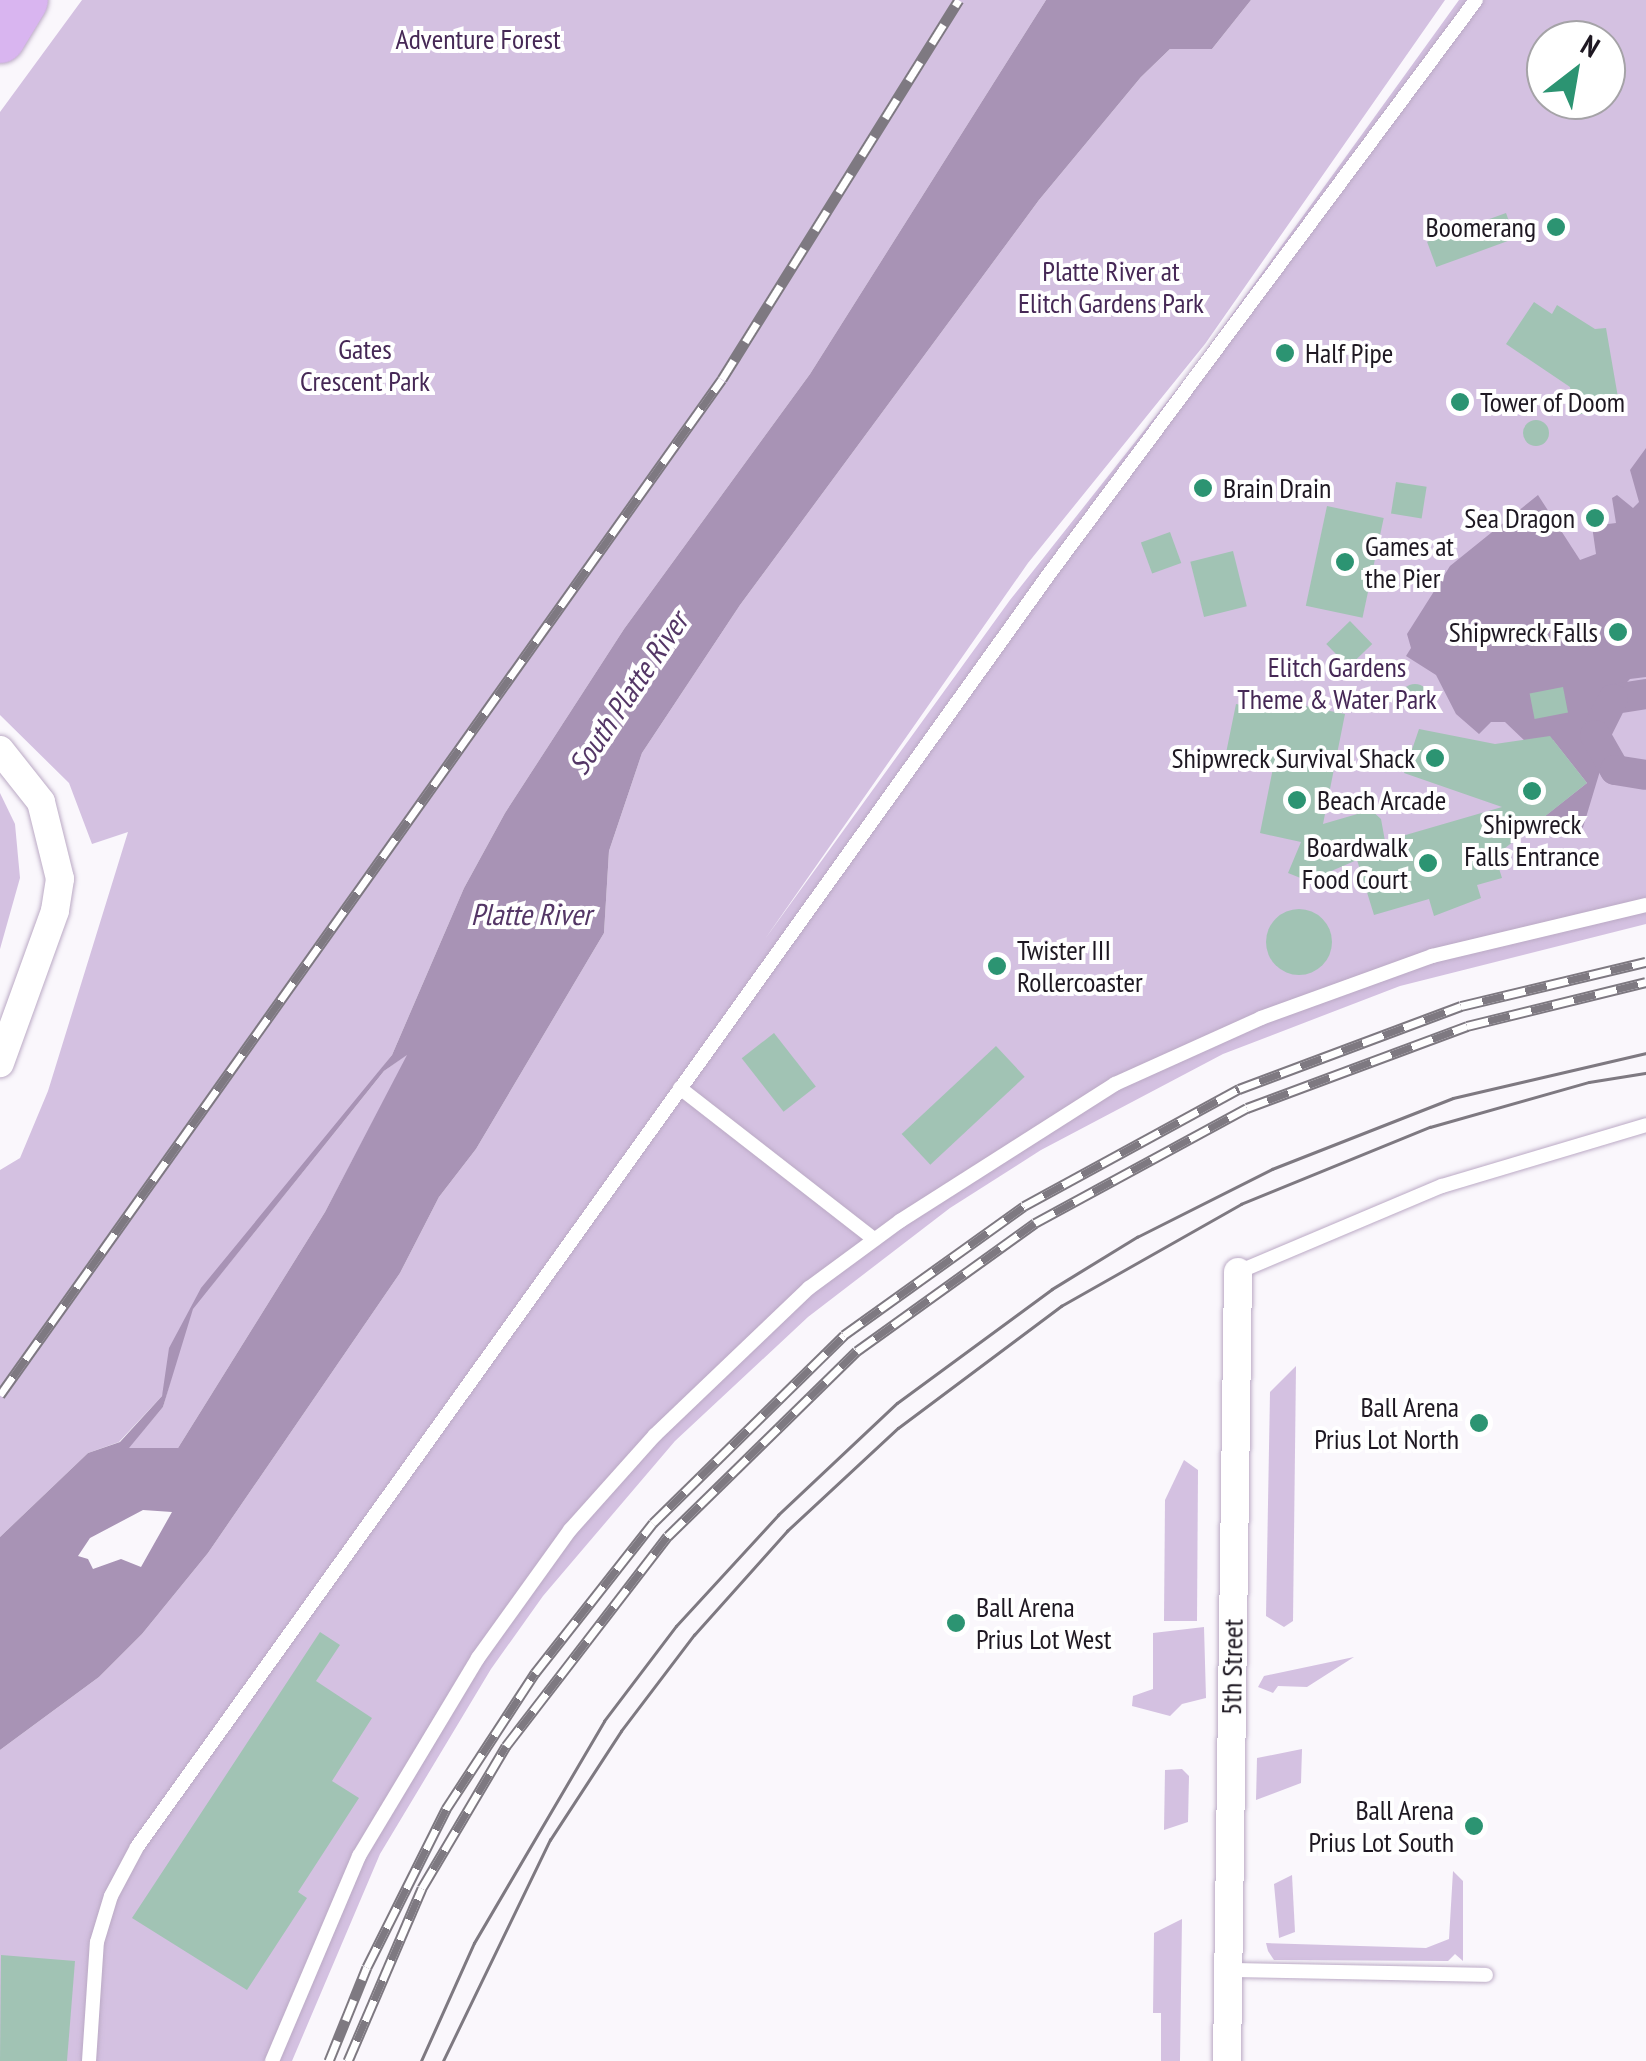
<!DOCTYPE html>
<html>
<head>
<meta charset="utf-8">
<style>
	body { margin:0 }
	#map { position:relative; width:1646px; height:2061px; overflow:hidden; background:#faf7fc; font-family:"PT Sans Narrow",sans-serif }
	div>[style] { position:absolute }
	.green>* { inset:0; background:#d4c1e1 }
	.water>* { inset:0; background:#a893b5 }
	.canal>* { height:30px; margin:-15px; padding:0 15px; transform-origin:15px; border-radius:15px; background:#a893b5 }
	.building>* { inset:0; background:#a1c3b4; transform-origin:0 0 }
	.round { border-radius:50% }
	.roads { filter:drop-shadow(0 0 2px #bbaac5) drop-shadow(0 0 2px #bbaac5) }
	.lane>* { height:14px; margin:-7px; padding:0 7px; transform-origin:7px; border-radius:7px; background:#fff }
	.street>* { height:28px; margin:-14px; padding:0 14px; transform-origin:14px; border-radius:14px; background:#fff }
	.highway>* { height:50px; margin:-25px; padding:0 25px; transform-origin:25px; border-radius:25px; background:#d9b5f0 }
	.tram>* { height:2.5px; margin:-1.25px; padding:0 1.25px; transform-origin:1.25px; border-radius:1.25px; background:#7e7981 }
	.rail>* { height:11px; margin-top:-5.5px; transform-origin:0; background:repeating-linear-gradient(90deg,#fff 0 22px,#7e7981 0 44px); box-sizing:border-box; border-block:2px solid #7e7981 }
	.dots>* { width:28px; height:28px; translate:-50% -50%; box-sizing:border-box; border:5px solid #fff; border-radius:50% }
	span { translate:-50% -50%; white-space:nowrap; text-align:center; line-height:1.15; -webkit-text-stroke:8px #fff; paint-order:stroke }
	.park-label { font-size:28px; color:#462856 }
	.poi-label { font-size:28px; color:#1e1822 }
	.right { translate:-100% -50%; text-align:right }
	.left { translate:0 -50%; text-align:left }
	.street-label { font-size:28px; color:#1e1822 }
	.water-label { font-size:30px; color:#543666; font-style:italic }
	.north { position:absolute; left:1526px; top:20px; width:100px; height:100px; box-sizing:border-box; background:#fff; border:2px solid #a5a3a7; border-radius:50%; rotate:31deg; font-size:28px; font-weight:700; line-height:40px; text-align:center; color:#1e1822 }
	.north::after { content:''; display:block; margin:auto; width:35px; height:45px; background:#2c9472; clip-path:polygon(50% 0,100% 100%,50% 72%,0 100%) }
</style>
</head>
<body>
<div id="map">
	<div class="green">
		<div style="clip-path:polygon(82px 0,1046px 0,810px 374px,624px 629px,505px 813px,464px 888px,392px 1055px,195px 1306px,384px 1071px,409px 1053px,325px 1212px,178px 1448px,128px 1448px,163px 1407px,180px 1347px,162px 1396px,119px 1442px,88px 1453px,0 1537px,0 1170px,20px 1158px,48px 1091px,128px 832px,92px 844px,69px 783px,0 715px,0 112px)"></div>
		<div style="clip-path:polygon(evenodd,1251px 0,1445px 0,1205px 344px,1028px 563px,765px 939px,1010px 600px,1189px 374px,1459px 0,1646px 0,1646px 924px,1400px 986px,1223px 1054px,1041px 1150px,950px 1208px,808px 1317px,675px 1441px,543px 1596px,491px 1669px,380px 1854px,292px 2061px,0 2061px,0 1750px,99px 1677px,142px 1634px,208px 1553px,400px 1273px,439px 1197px,476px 1149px,604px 933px,609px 851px,642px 753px,740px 605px,1039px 200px,1141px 77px,1170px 49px,1212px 49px,1251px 0,1546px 40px,1606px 40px,1606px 100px,1546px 100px,1546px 40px)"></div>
		<div style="clip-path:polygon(0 793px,15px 824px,20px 878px,0 949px)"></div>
		<div style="clip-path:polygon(1296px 1366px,1293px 1621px,1284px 1627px,1266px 1616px,1270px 1392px)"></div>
		<div style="clip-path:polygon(1184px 1460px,1198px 1470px,1197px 1621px,1164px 1621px,1165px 1500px)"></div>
		<div style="clip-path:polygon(1204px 1627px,1206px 1698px,1182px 1704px,1170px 1716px,1132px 1706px,1133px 1696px,1153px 1689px,1153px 1633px)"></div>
		<div style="clip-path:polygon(1354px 1657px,1307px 1687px,1278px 1686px,1273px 1693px,1258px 1687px,1264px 1676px)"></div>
		<div style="clip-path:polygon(1302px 1749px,1301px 1783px,1256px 1800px,1257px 1758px)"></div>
		<div style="clip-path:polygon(1182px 1769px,1189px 1776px,1188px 1822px,1164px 1830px,1165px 1770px)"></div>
		<div style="clip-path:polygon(1453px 1871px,1463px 1881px,1463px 1961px,1455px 1954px,1448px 1961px,1274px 1960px,1268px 1951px,1266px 1943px,1426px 1948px,1449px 1939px)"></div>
		<div style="clip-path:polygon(1292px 1875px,1295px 1932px,1279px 1938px,1274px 1884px)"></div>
		<div style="clip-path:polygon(1182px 1919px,1180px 2061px,1161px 2061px,1161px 2013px,1153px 2013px,1154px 1933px)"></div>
	</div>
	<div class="water">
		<div style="clip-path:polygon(evenodd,1046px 0,1251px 0,1212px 49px,1170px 49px,1141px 77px,1039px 200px,740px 605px,642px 753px,609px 851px,604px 933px,476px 1149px,439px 1197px,400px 1273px,208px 1553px,142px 1634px,99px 1677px,0 1750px,0 1537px,88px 1453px,120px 1442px,162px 1396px,169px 1348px,201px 1288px,392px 1055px,464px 888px,505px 813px,624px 629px,810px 374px,1046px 0,407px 1055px,325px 1212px,178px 1448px,129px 1448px,163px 1407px,193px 1309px,384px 1071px,407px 1055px,1046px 0,143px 1510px,172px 1512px,141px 1567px,121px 1559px,93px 1569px,88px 1559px,78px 1556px,90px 1538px,143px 1510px)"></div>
		<div style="clip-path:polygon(1646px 448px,1646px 677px,1630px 679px,1591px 719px,1587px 740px,1600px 771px,1581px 834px,1526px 831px,1587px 783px,1553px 740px,1528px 744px,1505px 722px,1491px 722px,1479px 734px,1456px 714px,1436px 675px,1406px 656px,1411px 648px,1407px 634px,1450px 566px,1538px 495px,1580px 560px,1596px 554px,1592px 526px,1616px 523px,1612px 498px,1617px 495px,1633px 508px,1639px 502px,1630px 470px)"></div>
	</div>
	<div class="canal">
		<div style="left:1646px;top:694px;width:33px;rotate:171deg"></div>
		<div style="left:1613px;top:699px;width:40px;rotate:116.6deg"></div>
		<div style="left:1595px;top:735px;width:40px;rotate:60.3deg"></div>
		<div style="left:1615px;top:770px;width:31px;rotate:9deg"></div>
	</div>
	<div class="building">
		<div style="left:1506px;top:213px;width:27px;height:84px;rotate:70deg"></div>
		<div style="clip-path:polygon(1534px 302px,1552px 314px,1557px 305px,1595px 329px,1606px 328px,1620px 409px,1574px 415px,1570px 387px,1506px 344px)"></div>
		<div class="round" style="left:1523px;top:420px;width:26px;height:26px"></div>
		<div style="left:1396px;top:482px;width:31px;height:32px;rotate:9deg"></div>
		<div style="left:1327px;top:506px;width:58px;height:102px;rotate:12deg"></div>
		<div style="left:1170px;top:532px;width:33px;height:31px;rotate:70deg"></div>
		<div style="left:1233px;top:551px;width:57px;height:44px;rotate:76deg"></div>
		<div style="left:1350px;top:621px;width:32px;height:33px;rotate:46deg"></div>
		<div class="round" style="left:1401px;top:684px;width:28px;height:28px"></div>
		<div style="left:1563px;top:687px;width:26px;height:34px;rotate:79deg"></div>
		<div style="clip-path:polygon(1286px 702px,1345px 714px,1323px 824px,1371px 810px,1381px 819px,1385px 841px,1502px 807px,1404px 773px,1419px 729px,1495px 744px,1550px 736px,1587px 783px,1495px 856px,1502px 878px,1477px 885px,1481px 898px,1434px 916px,1429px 899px,1374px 915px,1357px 860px,1308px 881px,1288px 873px,1301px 842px,1260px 833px,1273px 768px,1225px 758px,1236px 704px,1284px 713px)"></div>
		<div class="round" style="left:1266px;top:909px;width:66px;height:66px"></div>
		<div style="left:774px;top:1033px;width:68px;height:41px;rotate:52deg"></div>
		<div style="left:996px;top:1046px;width:42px;height:129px;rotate:47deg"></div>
		<div style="clip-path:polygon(320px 1632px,340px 1645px,316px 1681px,372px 1718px,332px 1781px,359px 1798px,298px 1892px,307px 1898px,247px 1990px,132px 1918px)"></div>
		<div style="clip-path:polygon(1px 1955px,75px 1961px,67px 2061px,0 2061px)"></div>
	</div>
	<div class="roads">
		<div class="lane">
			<div style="left:680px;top:1088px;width:246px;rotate:37.9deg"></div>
			<div style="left:1238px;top:1272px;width:221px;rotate:-22.9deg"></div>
			<div style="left:1442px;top:1186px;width:213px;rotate:-16.6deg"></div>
			<div style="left:1228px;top:1970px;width:258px;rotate:1.1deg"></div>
			<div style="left:89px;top:2061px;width:119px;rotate:-86.2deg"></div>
			<div style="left:97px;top:1942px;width:48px;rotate:-73.1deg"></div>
			<div style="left:111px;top:1896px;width:55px;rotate:-62deg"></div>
			<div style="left:137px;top:1847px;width:1566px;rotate:-54.38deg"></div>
			<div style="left:1049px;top:574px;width:715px;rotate:-53.35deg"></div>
			<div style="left:272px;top:2061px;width:223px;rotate:-67deg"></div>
			<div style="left:359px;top:1856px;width:231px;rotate:-59deg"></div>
			<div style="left:478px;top:1658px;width:158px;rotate:-54.3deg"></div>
			<div style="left:570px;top:1530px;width:127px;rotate:-48.2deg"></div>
			<div style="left:655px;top:1435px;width:213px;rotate:-43.7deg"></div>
			<div style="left:809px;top:1288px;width:113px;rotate:-36.4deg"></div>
			<div style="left:900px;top:1221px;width:255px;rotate:-32.5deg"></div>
			<div style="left:1115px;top:1084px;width:160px;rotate:-24.3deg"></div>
			<div style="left:1261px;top:1018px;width:182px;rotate:-19.9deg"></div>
			<div style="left:1432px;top:956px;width:220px;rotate:-13.4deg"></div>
		</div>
		<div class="street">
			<div style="left:0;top:750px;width:66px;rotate:51.7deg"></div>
			<div style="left:41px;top:802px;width:79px;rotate:76.1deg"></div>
			<div style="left:60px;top:879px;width:32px;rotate:99deg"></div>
			<div style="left:55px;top:911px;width:162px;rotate:109.9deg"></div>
			<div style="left:1227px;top:2061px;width:789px;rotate:-89.2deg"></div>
		</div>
		<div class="highway">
			<div style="left:0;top:38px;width:44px;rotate:-58.8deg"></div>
		</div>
	</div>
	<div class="tram">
		<div style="left:421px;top:2061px;width:129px;rotate:-65.8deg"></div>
		<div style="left:474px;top:1943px;width:257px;rotate:-59.6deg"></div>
		<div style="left:604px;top:1721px;width:119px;rotate:-52.8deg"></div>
		<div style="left:676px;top:1626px;width:151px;rotate:-47.4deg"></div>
		<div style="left:778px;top:1515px;width:163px;rotate:-43.3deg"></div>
		<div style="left:897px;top:1403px;width:192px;rotate:-36.3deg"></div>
		<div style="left:1052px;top:1289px;width:100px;rotate:-31.5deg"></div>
		<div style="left:1137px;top:1237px;width:151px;rotate:-26.7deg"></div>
		<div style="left:1272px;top:1169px;width:194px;rotate:-21.4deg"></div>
		<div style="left:1453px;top:1098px;width:198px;rotate:-13.1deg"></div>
		<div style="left:443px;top:2061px;width:246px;rotate:-64.2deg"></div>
		<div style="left:550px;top:1840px;width:130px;rotate:-56.9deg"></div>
		<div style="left:621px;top:1731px;width:121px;rotate:-52.8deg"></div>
		<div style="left:694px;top:1635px;width:140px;rotate:-48.2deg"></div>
		<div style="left:787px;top:1531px;width:151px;rotate:-42.9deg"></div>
		<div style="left:898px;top:1428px;width:204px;rotate:-36.8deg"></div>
		<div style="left:1061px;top:1306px;width:207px;rotate:-29.5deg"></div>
		<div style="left:1241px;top:1204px;width:204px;rotate:-22.2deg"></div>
		<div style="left:1430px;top:1127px;width:165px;rotate:-15.8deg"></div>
		<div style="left:1589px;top:1082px;width:58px;rotate:-9deg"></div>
	</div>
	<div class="rail">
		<div style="left:0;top:1395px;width:1246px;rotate:-54.6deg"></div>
		<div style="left:722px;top:379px;width:447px;rotate:-58deg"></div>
		<div style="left:329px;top:2061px;width:101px;rotate:-68deg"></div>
		<div style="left:367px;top:1967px;width:177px;rotate:-63.4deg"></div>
		<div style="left:446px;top:1809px;width:163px;rotate:-56.8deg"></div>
		<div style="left:535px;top:1673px;width:191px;rotate:-51.8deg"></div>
		<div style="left:653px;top:1523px;width:268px;rotate:-44.5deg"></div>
		<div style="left:844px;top:1335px;width:221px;rotate:-35.6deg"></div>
		<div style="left:1024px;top:1206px;width:245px;rotate:-28.6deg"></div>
		<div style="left:1239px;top:1089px;width:237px;rotate:-20.5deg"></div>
		<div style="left:1461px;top:1006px;width:190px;rotate:-13.4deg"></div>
		<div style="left:348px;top:2061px;width:188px;rotate:-66.8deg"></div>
		<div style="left:422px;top:1888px;width:165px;rotate:-59.4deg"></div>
		<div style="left:506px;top:1746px;width:265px;rotate:-52.4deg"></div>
		<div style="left:668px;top:1536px;width:264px;rotate:-44.4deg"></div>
		<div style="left:857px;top:1351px;width:219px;rotate:-35.7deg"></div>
		<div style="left:1035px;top:1223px;width:241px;rotate:-28.5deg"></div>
		<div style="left:1247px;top:1108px;width:235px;rotate:-20.4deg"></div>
		<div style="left:1467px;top:1026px;width:184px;rotate:-13.8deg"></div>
	</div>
	<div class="dots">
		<div style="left:1556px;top:227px;background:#2c9472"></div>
		<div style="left:1285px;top:353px;background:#2c9472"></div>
		<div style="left:1460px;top:402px;background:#2c9472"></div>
		<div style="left:1203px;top:488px;background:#2c9472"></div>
		<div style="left:1595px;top:518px;background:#2c9472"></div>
		<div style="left:1345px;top:562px;background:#2c9472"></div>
		<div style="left:1618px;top:632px;background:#2c9472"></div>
		<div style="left:1435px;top:758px;background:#2c9472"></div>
		<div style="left:1532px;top:791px;background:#2c9472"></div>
		<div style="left:1297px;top:800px;background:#2c9472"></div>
		<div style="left:1428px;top:863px;background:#2c9472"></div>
		<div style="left:997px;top:966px;background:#2c9472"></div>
		<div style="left:1479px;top:1423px;background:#2c9472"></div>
		<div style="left:956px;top:1623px;background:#2c9472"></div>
		<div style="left:1474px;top:1826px;background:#2c9472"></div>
	</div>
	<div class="park-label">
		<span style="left:478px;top:39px">Adventure Forest</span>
		<span style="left:1111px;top:287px">Platte River at<br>Elitch Gardens Park</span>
		<span style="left:365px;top:365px">Gates<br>Crescent Park</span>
		<span style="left:1337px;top:683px">Elitch Gardens<br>Theme &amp; Water Park</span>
	</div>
	<div class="poi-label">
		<span class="right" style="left:1536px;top:227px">Boomerang</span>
		<span class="left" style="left:1305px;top:353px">Half Pipe</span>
		<span class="left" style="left:1480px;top:402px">Tower of Doom</span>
		<span class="left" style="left:1223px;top:488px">Brain Drain</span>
		<span class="right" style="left:1575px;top:518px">Sea Dragon</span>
		<span class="left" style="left:1365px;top:562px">Games at<br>the Pier</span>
		<span class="right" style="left:1598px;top:632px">Shipwreck Falls</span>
		<span class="right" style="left:1415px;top:758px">Shipwreck Survival Shack</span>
		<span class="left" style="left:1317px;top:800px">Beach Arcade</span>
		<span style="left:1532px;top:840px">Shipwreck<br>Falls Entrance</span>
		<span class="right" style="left:1408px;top:863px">Boardwalk<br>Food Court</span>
		<span class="left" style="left:1017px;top:966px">Twister III<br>Rollercoaster</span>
		<span class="right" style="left:1459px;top:1423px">Ball Arena<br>Prius Lot North</span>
		<span class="left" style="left:976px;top:1623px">Ball Arena<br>Prius Lot West</span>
		<span class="right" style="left:1454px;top:1826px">Ball Arena<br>Prius Lot South</span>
	</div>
	<div class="street-label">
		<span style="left:1232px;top:1667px;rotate:-89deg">5th Street</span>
	</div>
	<div class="water-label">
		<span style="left:628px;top:693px;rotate:-56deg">South Platte River</span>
		<span style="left:531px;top:914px">Platte River</span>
	</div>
	<div class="north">N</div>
</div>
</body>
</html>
